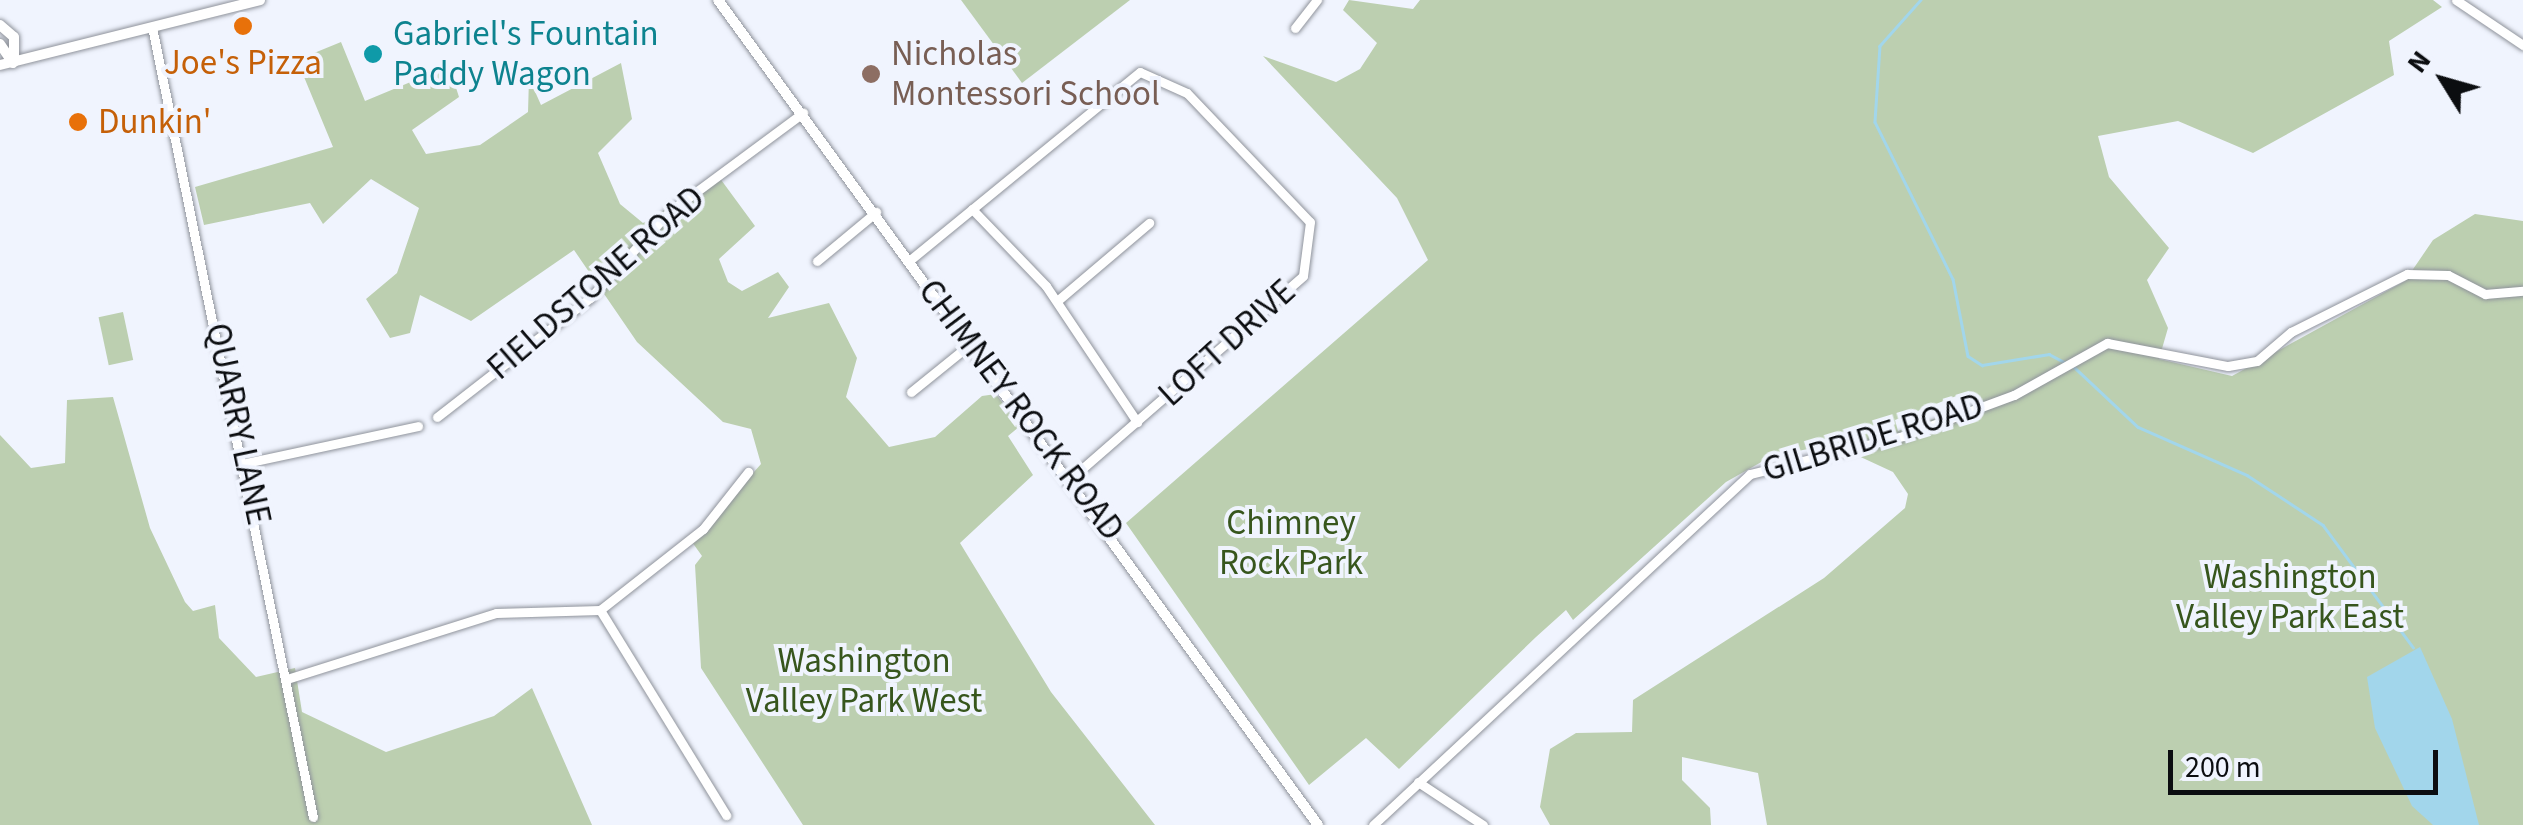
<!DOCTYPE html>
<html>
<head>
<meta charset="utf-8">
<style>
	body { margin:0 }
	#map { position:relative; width:2523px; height:825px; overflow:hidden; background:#f0f4fe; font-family:"Source Sans 3",sans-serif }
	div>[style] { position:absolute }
	.green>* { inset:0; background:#bccfb0; transform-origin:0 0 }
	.water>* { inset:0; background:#a2d6eb }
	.stream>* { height:2.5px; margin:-1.25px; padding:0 1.25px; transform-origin:1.25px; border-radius:1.25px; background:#a2d6eb }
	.roads { filter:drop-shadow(0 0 2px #8f939b) drop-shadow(0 0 2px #8f939b) }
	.minor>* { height:9px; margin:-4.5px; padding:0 4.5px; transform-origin:4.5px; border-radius:4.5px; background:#fff }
	.tertiary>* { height:10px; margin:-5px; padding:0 5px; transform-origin:5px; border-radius:5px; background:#fff }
	.dots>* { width:28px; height:28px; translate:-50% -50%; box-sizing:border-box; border:5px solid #f0f4fe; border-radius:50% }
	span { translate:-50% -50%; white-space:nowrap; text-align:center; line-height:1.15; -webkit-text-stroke:8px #f0f4fe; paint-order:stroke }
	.culture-label { font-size:35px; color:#0d838f }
	.left { translate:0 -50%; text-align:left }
	.education-label { font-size:35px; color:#785e54 }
	.food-label { font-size:35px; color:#c56008 }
	.street-label { font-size:35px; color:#0b0d10 }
	.park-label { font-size:35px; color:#37561d }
	.north { position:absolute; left:2393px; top:30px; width:100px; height:100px; -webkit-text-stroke:8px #f0f4fe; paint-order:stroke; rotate:307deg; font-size:28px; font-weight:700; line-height:40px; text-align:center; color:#0b0d10 }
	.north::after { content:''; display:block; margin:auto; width:35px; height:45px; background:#0b0d10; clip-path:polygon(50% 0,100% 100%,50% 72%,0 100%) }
	.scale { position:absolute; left:2168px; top:750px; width:270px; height:45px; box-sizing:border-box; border:5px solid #0b0d10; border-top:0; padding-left:12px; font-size:30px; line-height:35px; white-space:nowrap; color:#0b0d10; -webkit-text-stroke:8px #f0f4fe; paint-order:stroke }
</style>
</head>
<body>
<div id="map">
	<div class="green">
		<div style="clip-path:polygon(961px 0,1130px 0,1022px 83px)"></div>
		<div style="clip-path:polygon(evenodd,1349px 0,1413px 9px,1420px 0,2433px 0,2442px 7px,2389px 41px,2394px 75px,2253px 153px,2178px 121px,2098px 136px,2109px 177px,2169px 248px,2147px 280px,2168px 328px,2159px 359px,2232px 376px,2405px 281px,2433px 240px,2475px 214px,2523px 221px,2523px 825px,1767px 825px,1758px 773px,1682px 757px,1682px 780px,1710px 808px,1711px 825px,1550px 825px,1540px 807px,1550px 749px,1576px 733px,1632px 732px,1633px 700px,1824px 578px,1905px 508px,1908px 494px,1893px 472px,1852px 453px,1850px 441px,1772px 456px,1726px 482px,1573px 620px,1566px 610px,1536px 637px,1399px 769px,1366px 738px,1309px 785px,1126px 523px,1428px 260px,1397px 198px,1263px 56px,1336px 82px,1360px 69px,1377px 43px,1343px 10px,1349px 0,1969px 391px,1975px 405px,1898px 431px,1895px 420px,1969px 391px)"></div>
		<div style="clip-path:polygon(341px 42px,365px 101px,449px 66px,459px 97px,412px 130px,426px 154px,480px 145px,528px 112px,529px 78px,541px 105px,621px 63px,632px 119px,598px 153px,620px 204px,643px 223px,719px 177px,755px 226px,719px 259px,728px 282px,742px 291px,778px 272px,789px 287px,768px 318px,829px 303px,857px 358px,846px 397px,889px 447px,935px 437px,982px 396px,996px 394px,1020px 426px,1008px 436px,1033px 475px,960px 543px,1051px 692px,1155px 825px,803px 825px,701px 668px,695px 565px,702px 556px,692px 542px,761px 464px,751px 429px,723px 422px,637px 342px,574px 250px,471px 321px,420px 295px,410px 333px,390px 338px,366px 299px,397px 273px,419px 208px,371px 179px,323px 224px,310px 203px,204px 225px,195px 187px,333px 147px,297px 60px)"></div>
		<div style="left:123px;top:312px;width:49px;height:25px;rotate:78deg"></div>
		<div style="clip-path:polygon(113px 397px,150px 528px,185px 602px,193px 611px,215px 605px,219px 638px,256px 677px,295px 668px,302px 712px,386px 752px,494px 716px,532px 688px,592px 825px,0 825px,0 435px,31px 468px,65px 463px,67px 400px)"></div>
	</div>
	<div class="water">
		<div style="clip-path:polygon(2420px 647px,2452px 719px,2479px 825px,2433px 825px,2412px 806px,2375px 728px,2367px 677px)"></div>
	</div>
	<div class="stream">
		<div style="left:1921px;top:0;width:62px;rotate:131.7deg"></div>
		<div style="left:1880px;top:46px;width:76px;rotate:93.8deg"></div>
		<div style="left:1875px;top:122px;width:175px;rotate:63.6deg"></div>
		<div style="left:1953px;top:279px;width:78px;rotate:79deg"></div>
		<div style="left:1968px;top:356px;width:17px;rotate:33deg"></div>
		<div style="left:1982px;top:365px;width:68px;rotate:-9.3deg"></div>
		<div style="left:2049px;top:354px;width:19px;rotate:28deg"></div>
		<div style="left:2073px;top:366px;width:89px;rotate:43.2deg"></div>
		<div style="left:2138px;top:427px;width:119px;rotate:23.8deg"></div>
		<div style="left:2247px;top:475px;width:91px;rotate:33.3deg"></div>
		<div style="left:2323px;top:525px;width:152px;rotate:53.6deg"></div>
	</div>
	<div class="roads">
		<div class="minor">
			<div style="left:2456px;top:0;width:81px;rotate:33.9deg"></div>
			<div style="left:1295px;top:28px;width:36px;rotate:-52deg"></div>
			<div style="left:153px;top:32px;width:801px;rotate:78.48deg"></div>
			<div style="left:972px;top:209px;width:107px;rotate:46.1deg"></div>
			<div style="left:1046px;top:286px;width:164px;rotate:56.2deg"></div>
			<div style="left:910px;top:260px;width:297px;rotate:-39.3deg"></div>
			<div style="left:1140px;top:72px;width:51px;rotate:24.1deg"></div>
			<div style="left:1187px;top:93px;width:178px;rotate:46.4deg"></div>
			<div style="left:1310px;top:222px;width:54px;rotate:97.4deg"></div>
			<div style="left:1303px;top:276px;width:309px;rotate:138.9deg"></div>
			<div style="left:817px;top:261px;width:77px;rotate:-39.7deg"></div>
			<div style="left:1057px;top:301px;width:121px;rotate:-40.3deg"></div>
			<div style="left:911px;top:392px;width:75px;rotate:-39deg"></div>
			<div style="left:437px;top:417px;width:194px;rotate:-37.9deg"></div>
			<div style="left:590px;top:298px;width:117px;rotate:-47.4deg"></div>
			<div style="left:669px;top:212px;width:167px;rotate:-36.5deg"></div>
			<div style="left:246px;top:463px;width:176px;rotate:-12.1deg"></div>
			<div style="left:600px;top:610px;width:241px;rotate:58.4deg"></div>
			<div style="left:290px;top:678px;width:216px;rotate:-17.5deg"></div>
			<div style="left:496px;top:613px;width:104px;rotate:-1.7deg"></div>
			<div style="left:600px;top:610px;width:131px;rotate:-38.2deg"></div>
			<div style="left:703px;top:529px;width:73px;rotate:-51.7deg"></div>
			<div style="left:1418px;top:782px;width:78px;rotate:33.5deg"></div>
			<div style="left:1373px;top:825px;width:515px;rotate:-42.95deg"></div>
			<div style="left:1750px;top:474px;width:158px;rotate:-13.9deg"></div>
			<div style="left:1903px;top:436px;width:118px;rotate:-20.3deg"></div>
			<div style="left:2014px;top:395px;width:107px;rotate:-29.2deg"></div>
			<div style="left:2107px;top:343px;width:123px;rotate:10.8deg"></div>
			<div style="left:2228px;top:366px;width:29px;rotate:-10deg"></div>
			<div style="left:2257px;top:361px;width:45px;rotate:-40.5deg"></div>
			<div style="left:2291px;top:332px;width:130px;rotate:-26.6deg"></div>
			<div style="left:2407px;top:274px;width:41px;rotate:1.4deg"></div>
			<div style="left:2448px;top:275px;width:42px;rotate:27.2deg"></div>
			<div style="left:2485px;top:294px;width:38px;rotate:-5deg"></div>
		</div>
		<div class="tertiary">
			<div style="left:718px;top:0;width:1020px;rotate:53.97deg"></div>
			<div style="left:0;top:25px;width:18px;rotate:41deg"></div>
			<div style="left:14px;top:37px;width:25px;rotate:90deg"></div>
			<div style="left:0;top:44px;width:23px;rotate:56deg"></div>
			<div style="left:0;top:65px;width:268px;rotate:-14deg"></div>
		</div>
	</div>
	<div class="dots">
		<div style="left:243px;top:26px;background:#e8710a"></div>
		<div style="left:373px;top:54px;background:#0f9aa8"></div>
		<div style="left:871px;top:74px;background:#8d6e63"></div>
		<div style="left:78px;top:122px;background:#e8710a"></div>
	</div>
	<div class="culture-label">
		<span class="left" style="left:393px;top:54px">Gabriel's Fountain<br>Paddy Wagon</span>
	</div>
	<div class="education-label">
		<span class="left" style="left:891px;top:74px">Nicholas<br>Montessori School</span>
	</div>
	<div class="food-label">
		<span style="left:243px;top:63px">Joe's Pizza</span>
		<span class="left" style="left:98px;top:122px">Dunkin'</span>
	</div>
	<div class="street-label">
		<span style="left:596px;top:283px;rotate:-41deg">FIELDSTONE ROAD</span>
		<span style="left:1227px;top:343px;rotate:-42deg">LOFT DRIVE</span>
		<span style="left:1021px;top:410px;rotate:53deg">CHIMNEY ROCK ROAD</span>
		<span style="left:238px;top:424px;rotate:78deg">QUARRY LANE</span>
		<span style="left:1873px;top:438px;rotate:-17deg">GILBRIDE ROAD</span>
	</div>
	<div class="park-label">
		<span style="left:1291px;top:543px">Chimney<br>Rock Park</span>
		<span style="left:2290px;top:597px">Washington<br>Valley Park East</span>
		<span style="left:864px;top:681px">Washington<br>Valley Park West</span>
	</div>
	<div class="north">N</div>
	<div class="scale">200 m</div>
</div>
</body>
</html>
